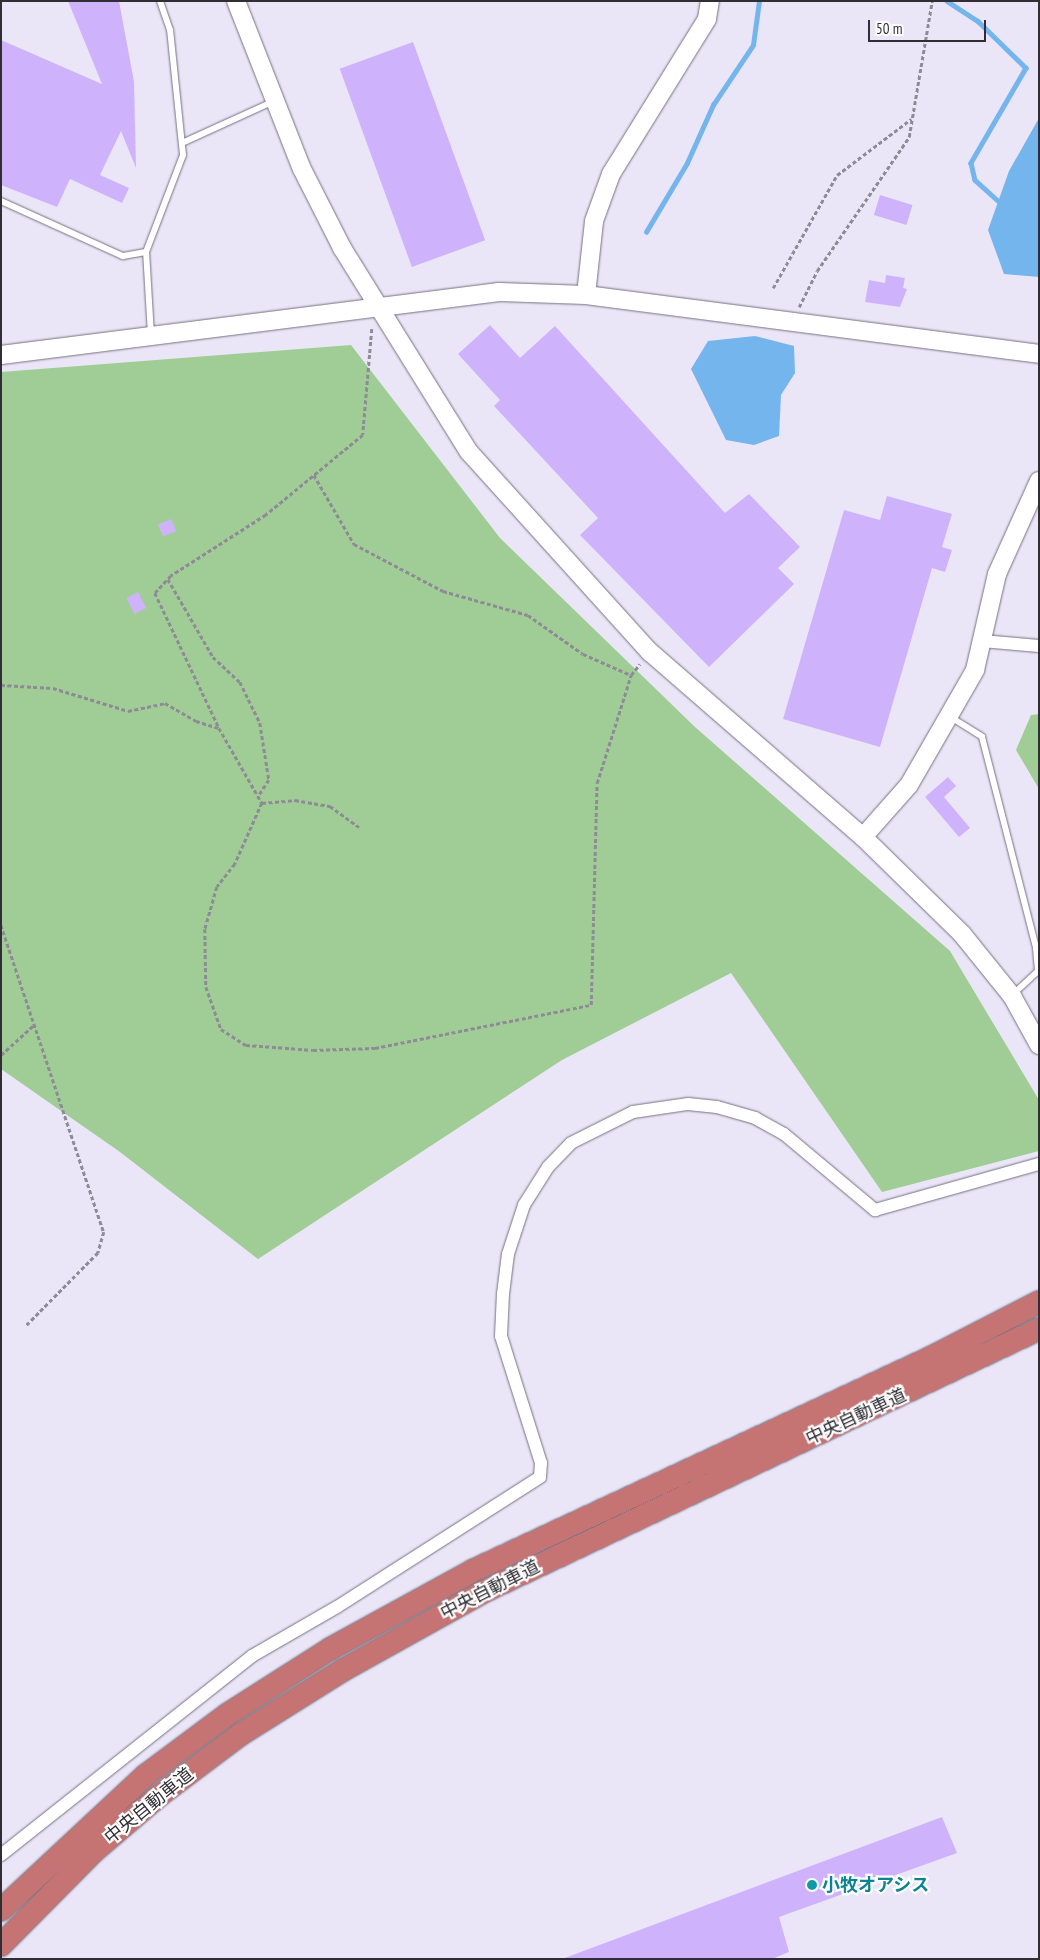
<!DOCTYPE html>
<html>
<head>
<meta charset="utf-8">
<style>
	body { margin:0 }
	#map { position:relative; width:1040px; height:1960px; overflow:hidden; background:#ebe6f7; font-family:"PT Sans Narrow","Noto Sans JP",sans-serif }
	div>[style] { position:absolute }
	.green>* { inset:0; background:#a0cd95 }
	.water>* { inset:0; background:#74b5ed }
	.stream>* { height:4.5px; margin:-2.25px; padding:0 2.25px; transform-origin:2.25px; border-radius:2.25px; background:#74b5ed }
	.building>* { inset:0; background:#ceb3fc; transform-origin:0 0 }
	.path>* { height:2.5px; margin-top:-1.25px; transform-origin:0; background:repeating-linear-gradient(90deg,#8e8a96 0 4px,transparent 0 6.5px) }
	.roads { filter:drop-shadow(0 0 1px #767180) drop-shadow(0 0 1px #767180) }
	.lane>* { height:6px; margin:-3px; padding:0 3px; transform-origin:3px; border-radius:3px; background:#fff }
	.street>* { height:12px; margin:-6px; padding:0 6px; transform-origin:6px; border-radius:6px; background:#fff }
	.secondary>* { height:18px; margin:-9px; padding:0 9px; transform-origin:9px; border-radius:9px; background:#fff }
	.highway>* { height:22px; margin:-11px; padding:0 11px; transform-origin:11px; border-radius:11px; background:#c57373 }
	.dots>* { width:14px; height:14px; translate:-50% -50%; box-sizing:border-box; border:2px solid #fff; border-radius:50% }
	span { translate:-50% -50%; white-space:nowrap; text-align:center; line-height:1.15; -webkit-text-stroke:4.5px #fff; paint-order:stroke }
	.street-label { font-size:18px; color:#302e34 }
	.culture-label { font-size:18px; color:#0d838f; font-weight:700 }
	.left { translate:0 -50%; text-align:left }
	.frame { position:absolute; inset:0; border:2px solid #302e34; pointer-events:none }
	.scale { position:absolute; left:868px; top:20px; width:118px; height:22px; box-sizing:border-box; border:2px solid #302e34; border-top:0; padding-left:6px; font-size:15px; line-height:18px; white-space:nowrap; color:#302e34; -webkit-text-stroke:4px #fff; paint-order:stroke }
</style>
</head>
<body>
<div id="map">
	<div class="green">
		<div style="clip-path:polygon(351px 345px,500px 538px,695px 727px,950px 951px,1039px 1100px,1039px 1151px,882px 1192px,731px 973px,562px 1060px,258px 1259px,120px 1152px,1px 1069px,1px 372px)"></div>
		<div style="clip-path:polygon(1039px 714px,1039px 789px,1016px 750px,1031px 715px)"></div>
	</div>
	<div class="water">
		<div style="clip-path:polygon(1039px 118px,1039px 277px,1004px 274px,988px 230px,1009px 171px)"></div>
		<div style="clip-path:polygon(755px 336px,794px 346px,795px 373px,781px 395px,779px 436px,754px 445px,726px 440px,691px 369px,708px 341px)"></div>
	</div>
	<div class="stream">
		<div style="left:947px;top:1px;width:37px;rotate:33deg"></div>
		<div style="left:978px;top:21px;width:67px;rotate:44.4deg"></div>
		<div style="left:1026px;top:68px;width:110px;rotate:120.1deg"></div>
		<div style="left:971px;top:163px;width:17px;rotate:77deg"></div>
		<div style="left:975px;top:180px;width:31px;rotate:42deg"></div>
		<div style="left:646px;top:232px;width:80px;rotate:-59.3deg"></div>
		<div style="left:687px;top:163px;width:64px;rotate:-65.9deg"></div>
		<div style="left:713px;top:105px;width:72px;rotate:-56.3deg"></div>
		<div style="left:753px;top:45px;width:44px;rotate:-82.2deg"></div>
	</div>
	<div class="building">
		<div style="clip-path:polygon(68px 1px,119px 1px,134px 82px,136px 168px,121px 131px,100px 175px,129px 188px,122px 203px,70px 179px,57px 207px,1px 185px,1px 40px,102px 84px)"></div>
		<div style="left:413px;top:42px;width:211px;height:78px;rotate:70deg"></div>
		<div style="left:880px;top:195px;width:34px;height:21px;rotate:17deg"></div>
		<div style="clip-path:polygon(886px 275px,905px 278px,903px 288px,907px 289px,900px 307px,865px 302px,869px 280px,885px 283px)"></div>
		<div style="clip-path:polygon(490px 325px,520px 358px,555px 326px,725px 513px,749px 494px,800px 547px,778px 568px,794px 584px,709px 667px,580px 535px,598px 518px,494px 406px,500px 400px,458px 354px)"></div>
		<div style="clip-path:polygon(887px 496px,952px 514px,942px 547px,952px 550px,945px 572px,932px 568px,880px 747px,783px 719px,844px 510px,880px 520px)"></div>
		<div style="left:171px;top:519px;width:13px;height:14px;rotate:67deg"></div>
		<div style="left:138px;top:592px;width:18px;height:13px;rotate:63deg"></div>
		<div style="clip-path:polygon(948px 777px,956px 786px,944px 797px,970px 828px,959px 837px,925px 797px)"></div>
		<div style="clip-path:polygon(942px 1817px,957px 1853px,779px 1917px,789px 1952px,772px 1959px,562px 1959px)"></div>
	</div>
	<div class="path">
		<div style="left:773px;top:288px;width:130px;rotate:-60.5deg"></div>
		<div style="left:837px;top:175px;width:93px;rotate:-37.1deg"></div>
		<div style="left:799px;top:307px;width:40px;rotate:-63.4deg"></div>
		<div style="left:817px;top:271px;width:163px;rotate:-55.5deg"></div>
		<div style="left:909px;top:137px;width:138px;rotate:-80.4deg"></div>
		<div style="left:372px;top:329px;width:106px;rotate:94.9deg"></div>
		<div style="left:363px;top:435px;width:126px;rotate:140.5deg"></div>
		<div style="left:266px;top:515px;width:113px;rotate:147.3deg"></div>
		<div style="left:171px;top:576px;width:23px;rotate:133deg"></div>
		<div style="left:155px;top:593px;width:149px;rotate:64.6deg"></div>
		<div style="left:219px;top:728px;width:86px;rotate:60.2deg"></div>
		<div style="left:262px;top:803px;width:67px;rotate:113.9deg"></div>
		<div style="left:235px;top:864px;width:29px;rotate:128deg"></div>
		<div style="left:217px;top:887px;width:44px;rotate:105.9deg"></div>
		<div style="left:205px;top:929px;width:58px;rotate:89deg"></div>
		<div style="left:206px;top:987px;width:45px;rotate:70.3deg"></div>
		<div style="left:221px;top:1029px;width:30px;rotate:33deg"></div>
		<div style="left:246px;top:1045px;width:67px;rotate:4.3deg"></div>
		<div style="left:313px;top:1050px;width:62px;rotate:-1.8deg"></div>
		<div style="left:375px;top:1048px;width:220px;rotate:-11.3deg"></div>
		<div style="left:591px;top:1005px;width:222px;rotate:-88.5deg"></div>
		<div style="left:597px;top:783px;width:113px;rotate:-72.5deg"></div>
		<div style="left:314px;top:475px;width:80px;rotate:59.9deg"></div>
		<div style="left:354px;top:544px;width:101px;rotate:27.8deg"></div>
		<div style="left:443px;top:591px;width:88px;rotate:15.8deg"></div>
		<div style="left:528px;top:615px;width:67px;rotate:35.3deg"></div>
		<div style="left:583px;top:654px;width:52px;rotate:23.6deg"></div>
		<div style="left:631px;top:675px;width:14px;rotate:-51deg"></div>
		<div style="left:168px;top:579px;width:90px;rotate:60deg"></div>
		<div style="left:213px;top:657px;width:37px;rotate:43deg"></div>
		<div style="left:240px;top:682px;width:46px;rotate:64deg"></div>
		<div style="left:260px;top:723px;width:58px;rotate:81deg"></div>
		<div style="left:269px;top:780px;width:20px;rotate:123deg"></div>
		<div style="left:1px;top:685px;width:52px;rotate:3.3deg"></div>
		<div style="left:53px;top:688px;width:78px;rotate:17deg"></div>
		<div style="left:128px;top:711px;width:38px;rotate:-12deg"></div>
		<div style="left:165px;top:703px;width:36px;rotate:30deg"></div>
		<div style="left:196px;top:721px;width:24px;rotate:17deg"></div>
		<div style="left:262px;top:803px;width:33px;rotate:-5deg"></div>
		<div style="left:295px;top:800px;width:36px;rotate:10deg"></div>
		<div style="left:330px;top:806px;width:36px;rotate:36deg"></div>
		<div style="left:1px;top:925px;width:324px;rotate:71.5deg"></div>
		<div style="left:104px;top:1232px;width:22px;rotate:106deg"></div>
		<div style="left:98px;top:1253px;width:103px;rotate:134.6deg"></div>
		<div style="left:1px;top:1055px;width:46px;rotate:-42.4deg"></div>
	</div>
	<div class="roads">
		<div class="lane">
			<div style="left:182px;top:143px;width:101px;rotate:-24.5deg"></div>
			<div style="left:1px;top:201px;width:134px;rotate:24.3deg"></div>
			<div style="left:123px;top:256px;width:23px;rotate:-10deg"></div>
			<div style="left:151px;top:335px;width:83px;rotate:-93.4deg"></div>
			<div style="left:146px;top:252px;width:104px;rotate:-69.1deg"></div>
			<div style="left:183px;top:155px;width:126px;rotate:-95.9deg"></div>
			<div style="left:170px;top:30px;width:31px;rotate:-109deg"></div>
			<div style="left:949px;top:716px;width:39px;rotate:32deg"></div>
			<div style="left:982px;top:737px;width:218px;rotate:75.6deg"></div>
			<div style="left:1036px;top:948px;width:23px;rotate:85deg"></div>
			<div style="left:1038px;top:971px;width:35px;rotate:137deg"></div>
		</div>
		<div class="street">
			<div style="left:982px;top:641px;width:57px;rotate:5deg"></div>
			<div style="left:1px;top:1855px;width:320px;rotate:-38.4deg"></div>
			<div style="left:252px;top:1656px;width:98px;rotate:-30deg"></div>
			<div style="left:337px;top:1607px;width:241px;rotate:-32.6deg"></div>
			<div style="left:540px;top:1477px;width:14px;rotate:-86deg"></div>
			<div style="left:541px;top:1463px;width:133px;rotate:-107.5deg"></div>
			<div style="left:501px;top:1336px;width:42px;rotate:-87.3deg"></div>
			<div style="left:503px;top:1294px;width:40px;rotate:-82.9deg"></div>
			<div style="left:508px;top:1254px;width:52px;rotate:-71.9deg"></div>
			<div style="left:524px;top:1205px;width:45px;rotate:-57.7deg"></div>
			<div style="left:548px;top:1167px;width:33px;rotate:-46deg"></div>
			<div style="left:571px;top:1143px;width:69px;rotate:-26.6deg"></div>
			<div style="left:633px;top:1112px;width:56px;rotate:-8.3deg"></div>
			<div style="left:688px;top:1104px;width:29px;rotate:6deg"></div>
			<div style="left:717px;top:1107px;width:40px;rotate:16deg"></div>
			<div style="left:755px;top:1118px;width:33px;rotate:29deg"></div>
			<div style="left:784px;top:1134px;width:119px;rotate:39.9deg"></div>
			<div style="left:875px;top:1210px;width:170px;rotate:-15.7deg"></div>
		</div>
		<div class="secondary">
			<div style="left:236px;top:1px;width:180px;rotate:68.6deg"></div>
			<div style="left:302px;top:169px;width:89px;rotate:63.1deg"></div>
			<div style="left:342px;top:248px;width:240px;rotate:58.1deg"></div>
			<div style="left:469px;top:452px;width:270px;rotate:47.9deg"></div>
			<div style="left:650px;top:652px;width:282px;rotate:41deg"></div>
			<div style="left:863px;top:837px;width:139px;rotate:44.4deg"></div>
			<div style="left:962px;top:934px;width:80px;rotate:51.1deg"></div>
			<div style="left:1012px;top:996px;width:56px;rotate:61.1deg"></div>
			<div style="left:586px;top:295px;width:74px;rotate:-83.8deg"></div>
			<div style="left:594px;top:221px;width:50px;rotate:-70.1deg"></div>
			<div style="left:611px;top:174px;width:182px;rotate:-58.2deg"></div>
			<div style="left:707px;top:19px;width:18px;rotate:-81deg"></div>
			<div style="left:1px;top:355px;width:502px;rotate:-7.21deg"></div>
			<div style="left:499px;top:292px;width:87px;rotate:2deg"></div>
			<div style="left:586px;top:295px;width:457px;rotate:7.4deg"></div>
			<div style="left:863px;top:837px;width:69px;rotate:-48.5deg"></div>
			<div style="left:909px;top:785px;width:133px;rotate:-60.1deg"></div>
			<div style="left:975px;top:670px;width:98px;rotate:-77.1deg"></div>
			<div style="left:997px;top:574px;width:102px;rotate:-65.7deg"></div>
		</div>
		<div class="highway">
			<div style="left:1px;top:1910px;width:198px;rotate:-43deg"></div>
			<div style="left:146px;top:1775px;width:102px;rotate:-36.6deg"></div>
			<div style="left:228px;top:1714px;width:121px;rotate:-32.5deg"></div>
			<div style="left:330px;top:1649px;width:164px;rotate:-28.7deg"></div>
			<div style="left:474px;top:1570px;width:505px;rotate:-24.94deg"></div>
			<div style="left:932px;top:1357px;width:120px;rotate:-27.2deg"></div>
			<div style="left:1px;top:1945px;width:132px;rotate:-45.3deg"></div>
			<div style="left:94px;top:1851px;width:88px;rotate:-40.4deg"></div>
			<div style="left:161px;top:1794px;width:100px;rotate:-36.9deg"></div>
			<div style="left:241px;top:1734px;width:120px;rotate:-32.1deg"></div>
			<div style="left:343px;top:1670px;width:162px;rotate:-29.1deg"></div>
			<div style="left:485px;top:1591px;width:613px;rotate:-25.31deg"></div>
		</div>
	</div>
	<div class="dots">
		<div style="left:812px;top:1885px;background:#0f9aa8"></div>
	</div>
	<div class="street-label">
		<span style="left:856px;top:1417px;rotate:-25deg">中央自動車道</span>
		<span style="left:490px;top:1590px;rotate:-27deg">中央自動車道</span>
		<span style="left:149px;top:1806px;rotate:-39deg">中央自動車道</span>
	</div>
	<div class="culture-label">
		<span class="left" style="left:822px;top:1885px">小牧オアシス</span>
	</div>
	<div class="frame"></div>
	<div class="scale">50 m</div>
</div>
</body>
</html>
